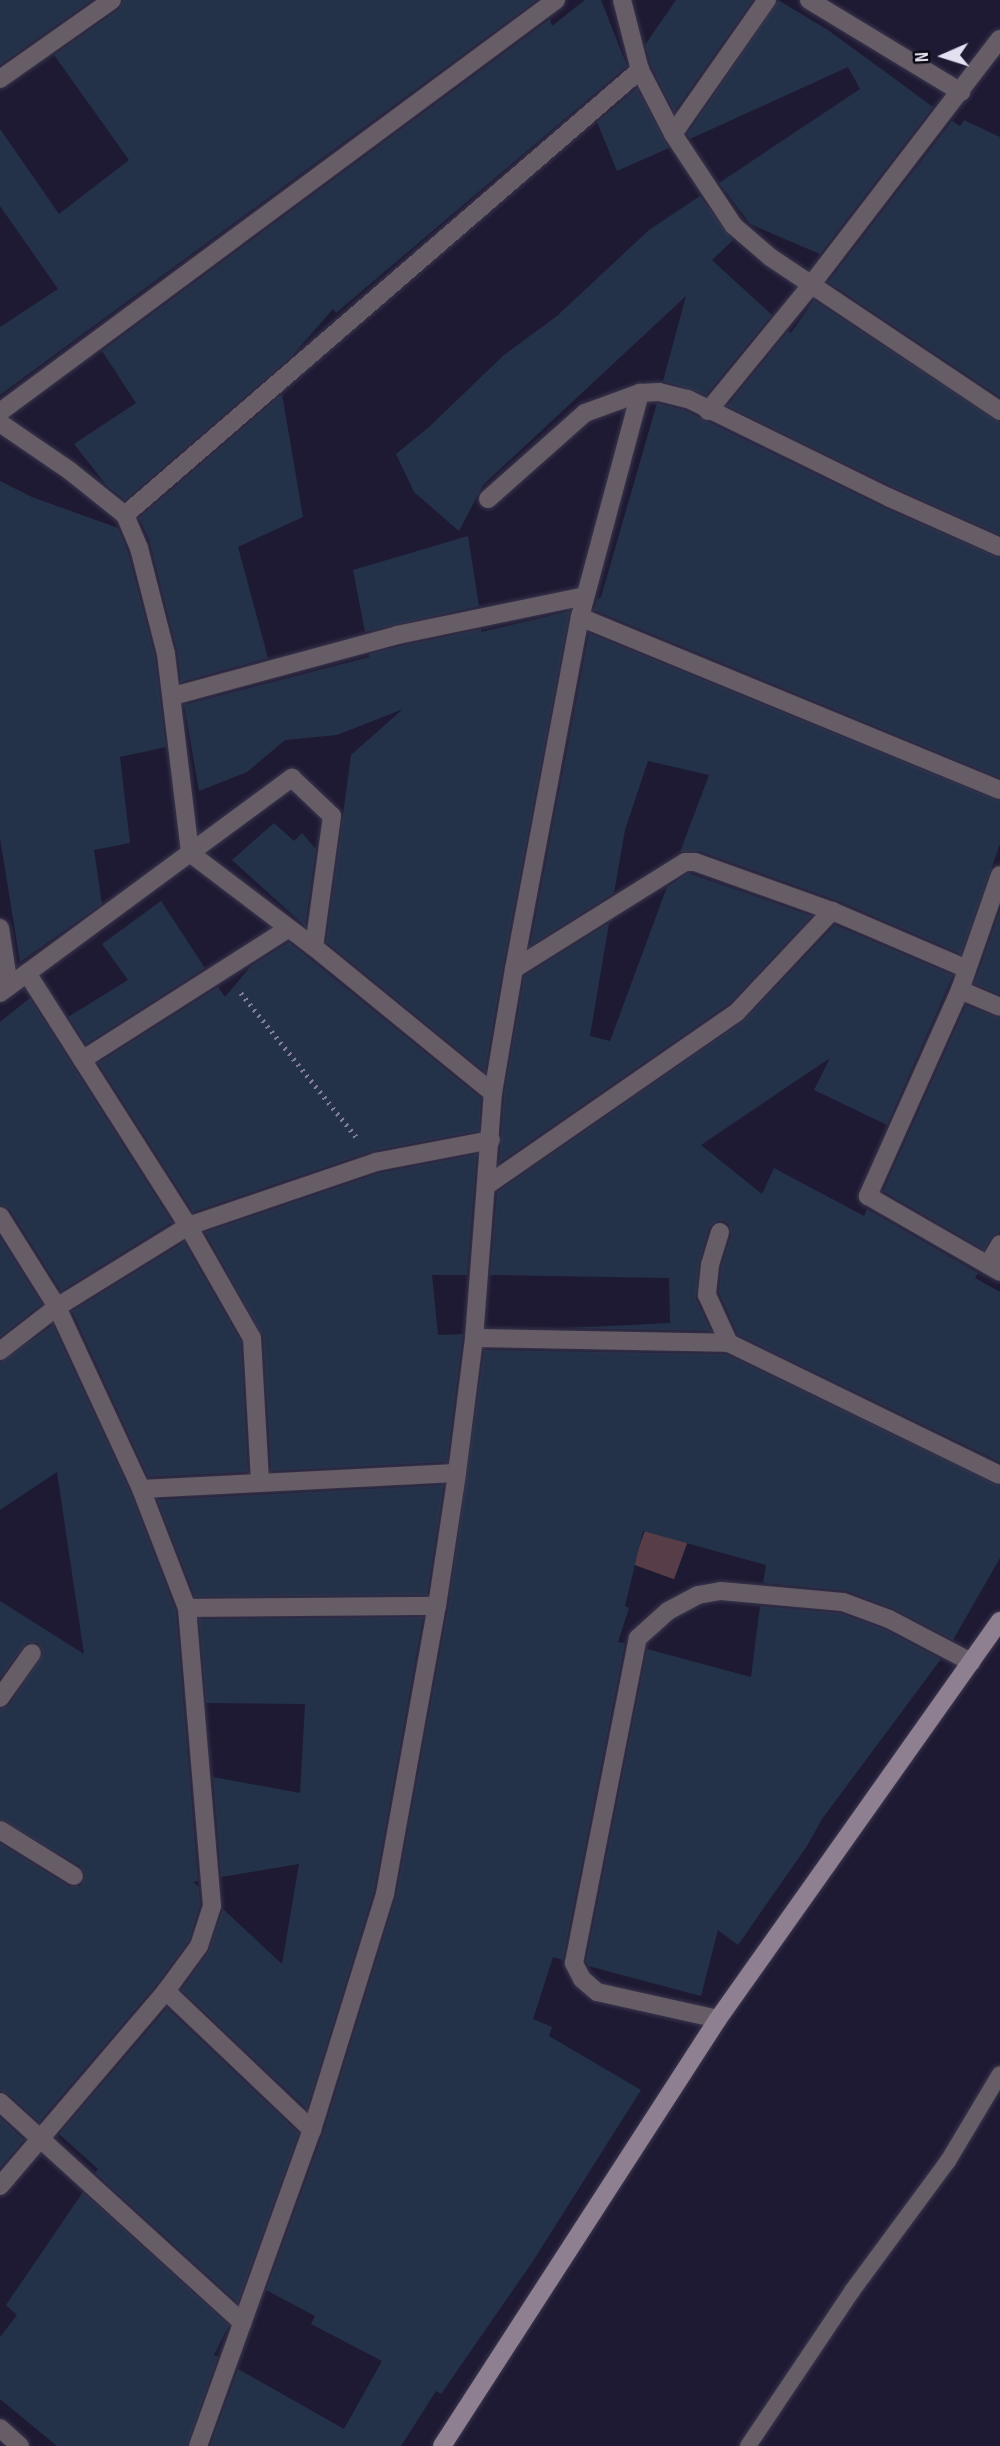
<!DOCTYPE html>
<html>
<head>
<meta charset="utf-8">
<style>
	body { margin:0 }
	#map { position:relative; width:1000px; height:2446px; overflow:hidden; background:#1f1a33; font-family:"Sofia Sans Condensed",sans-serif }
	div>[style] { position:absolute }
	.green>* { inset:0; background:#573d47; transform-origin:0 0 }
	.building>* { inset:0; background:#243249 }
	.path>* { height:4.5px; margin-top:-2.25px; transform-origin:0; background:repeating-linear-gradient(90deg,#827e93 0 2px,transparent 0 7px) }
	.roads { filter:drop-shadow(0 0 2px #3a364e) drop-shadow(0 0 2px #3a364e) }
	.lane>* { height:16px; margin:-8px; padding:0 8px; transform-origin:8px; border-radius:8px; background:#665d67 }
	.street>* { height:18px; margin:-9px; padding:0 9px; transform-origin:9px; border-radius:9px; background:#665d67 }
	.secondary>* { height:18px; margin:-9px; padding:0 9px; transform-origin:9px; border-radius:9px; background:#8f8091 }
	span { translate:-50% -50%; white-space:nowrap; text-align:center; line-height:1.15; -webkit-text-stroke:7px #090711; paint-order:stroke }
	.north { position:absolute; left:909px; top:21px; width:70px; height:70px; -webkit-text-stroke:5px #090711; paint-order:stroke; rotate:267deg; font-size:19px; font-weight:700; line-height:28px; text-align:center; color:#e2e0f1 }
	.north::after { content:''; display:block; margin:auto; width:24px; height:32px; background:#e2e0f1; clip-path:polygon(50% 0,100% 100%,50% 72%,0 100%) }
</style>
</head>
<body>
<div id="map">
	<div class="green">
		<div style="left:671px;top:1459px;width:44px;height:112px;rotate:20deg"></div>
	</div>
	<div class="building">
		<div style="clip-path:polygon(0 0,92px 0,0 65px)"></div>
		<div style="clip-path:polygon(123px 0,537px 0,0 395px,0 327px,58px 289px,0 206px,0 129px,59px 214px,129px 160px,54px 55px,119px 9px)"></div>
		<div style="clip-path:polygon(585px 0,601px 0,627px 66px,336px 313px,333px 309px,292px 356px,125px 500px,107px 486px,74px 444px,136px 403px,102px 351px,550px 19px,552px 26px)"></div>
		<div style="clip-path:polygon(676px 0,753px 0,674px 112px,651px 66px,645px 45px)"></div>
		<div style="clip-path:polygon(778px 0,828px 30px,933px 107px,820px 254px,750px 224px,719px 183px,860px 89px,848px 67px,690px 139px,687px 134px)"></div>
		<div style="clip-path:polygon(637px 88px,669px 148px,617px 171px,597px 122px)"></div>
		<div style="clip-path:polygon(964px 120px,1000px 137px,1000px 397px,828px 282px,952px 121px,960px 126px)"></div>
		<div style="clip-path:polygon(700px 196px,733px 240px,712px 260px,772px 315px,706px 395px,663px 381px,686px 296px,483px 485px,459px 531px,414px 492px,396px 454px,429px 427px,504px 355px,557px 316px,649px 230px)"></div>
		<div style="clip-path:polygon(814px 300px,1000px 422px,1000px 535px,895px 488px,727px 406px,788px 331px,791px 333px)"></div>
		<div style="clip-path:polygon(282px 394px,303px 517px,238px 547px,268px 658px,181px 682px,177px 651px,149px 539px,139px 518px)"></div>
		<div style="clip-path:polygon(657px 403px,684px 410px,885px 508px,1000px 558px,1000px 778px,594px 610px,597px 599px,601px 597px)"></div>
		<div style="clip-path:polygon(0 481px,32px 497px,118px 528px,128px 552px,155px 656px,166px 747px,120px 757px,130px 843px,94px 850px,102px 904px,20px 962px,0 838px)"></div>
		<div style="clip-path:polygon(468px 536px,479px 606px,365px 632px,353px 570px)"></div>
		<div style="clip-path:polygon(570px 611px,503px 967px,485px 1072px,326px 942px,351px 755px,403px 709px,337px 735px,285px 740px,247px 772px,199px 791px,184px 705px,369px 657px,369px 654px,400px 646px,481px 629px,481px 632px)"></div>
		<div style="clip-path:polygon(589px 633px,1000px 801px,1000px 844px,961px 954px,836px 900px,699px 851px,680px 852px,709px 775px,648px 761px,625px 830px,614px 893px,530px 946px)"></div>
		<div style="clip-path:polygon(274px 823px,294px 841px,302px 833px,316px 849px,305px 926px,232px 860px)"></div>
		<div style="clip-path:polygon(688px 873px,812px 916px,730px 1003px,499px 1163px,504px 1094px,524px 976px,609px 923px,590px 1036px,610px 1041px,667px 887px)"></div>
		<div style="clip-path:polygon(161px 901px,205px 968px,86px 1044px,68px 1017px,128px 980px,102px 944px)"></div>
		<div style="clip-path:polygon(1000px 910px,1000px 995px,974px 984px)"></div>
		<div style="clip-path:polygon(835px 925px,953px 975px,887px 1125px,814px 1090px,830px 1058px,701px 1145px,762px 1194px,774px 1168px,864px 1216px,867px 1209px,978px 1273px,975px 1278px,1000px 1292px,1000px 1462px,738px 1335px,719px 1293px,721px 1267px,731px 1235px,729px 1225px,724px 1221px,717px 1221px,709px 1228px,699px 1264px,696px 1299px,711px 1331px,566px 1328px,670px 1323px,669px 1278px,490px 1275px,497px 1192px,743px 1021px)"></div>
		<div style="clip-path:polygon(289px 942px,481px 1098px,479px 1131px,373px 1151px,193px 1212px,98px 1063px,218px 987px,225px 997px,251px 966px)"></div>
		<div style="clip-path:polygon(30px 998px,172px 1222px,61px 1291px,10px 1210px,0 1205px,0 1022px)"></div>
		<div style="clip-path:polygon(966px 1005px,1000px 1018px,1000px 1232px,991px 1238px,984px 1250px,883px 1191px)"></div>
		<div style="clip-path:polygon(477px 1154px,467px 1275px,432px 1275px,438px 1335px,463px 1334px,447px 1462px,271px 1471px,263px 1337px,205px 1232px,379px 1173px)"></div>
		<div style="clip-path:polygon(0 1237px,42px 1304px,0 1337px)"></div>
		<div style="clip-path:polygon(184px 1242px,241px 1341px,248px 1472px,148px 1477px,72px 1311px)"></div>
		<div style="clip-path:polygon(53px 1325px,131px 1493px,176px 1611px,198px 1881px,193px 1882px,199px 1887px,200px 1905px,189px 1941px,157px 1984px,39px 2122px,8px 2094px,0 2091px,0 1843px,69px 1886px,80px 1886px,85px 1876px,80px 1866px,0 1819px,0 1709px,9px 1705px,43px 1653px,38px 1643px,27px 1643px,0 1678px,0 1601px,84px 1654px,57px 1472px,0 1510px,0 1362px)"></div>
		<div style="clip-path:polygon(484px 1350px,726px 1354px,1000px 1486px,1000px 1558px,953px 1640px,894px 1609px,847px 1591px,763px 1583px,766px 1565px,643px 1531px,625px 1606px,629px 1608px,618px 1642px,625px 1643px,563px 1960px,553px 1957px,533px 2019px,552px 2027px,549px 2036px,641px 2090px,533px 2261px,441px 2394px,436px 2391px,401px 2446px,210px 2446px,238px 2369px,344px 2429px,382px 2361px,311px 2324px,315px 2316px,266px 2290px,323px 2133px,396px 1896px,448px 1608px)"></div>
		<div style="clip-path:polygon(444px 1485px,427px 1595px,195px 1597px,157px 1500px)"></div>
		<div style="clip-path:polygon(760px 1606px,840px 1613px,884px 1629px,941px 1659px,822px 1819px,807px 1846px,738px 1945px,718px 1930px,701px 1996px,588px 1966px,586px 1961px,647px 1649px,751px 1677px)"></div>
		<div style="clip-path:polygon(423px 1617px,374px 1891px,307px 2109px,181px 1990px,208px 1952px,223px 1909px,282px 1964px,299px 1864px,221px 1877px,213px 1777px,300px 1793px,305px 1704px,206px 1703px,199px 1619px)"></div>
		<div style="clip-path:polygon(167px 2008px,299px 2133px,238px 2303px,95px 2173px,98px 2169px,59px 2134px)"></div>
		<div style="clip-path:polygon(0 2117px,24px 2140px,0 2168px)"></div>
		<div style="clip-path:polygon(83px 2192px,229px 2325px,214px 2355px,218px 2357px,187px 2446px,57px 2446px,0 2399px,0 2337px,17px 2315px,6px 2305px)"></div>
	</div>
	<div class="path">
		<div style="left:241px;top:993px;width:187px;rotate:51.3deg"></div>
	</div>
	<div class="roads">
		<div class="lane">
			<div style="left:748px;top:2446px;width:187px;rotate:-56.1deg"></div>
			<div style="left:852px;top:2291px;width:162px;rotate:-53.6deg"></div>
			<div style="left:948px;top:2161px;width:101px;rotate:-59.1deg"></div>
		</div>
		<div class="street">
			<div style="left:622px;top:0;width:72px;rotate:75.6deg"></div>
			<div style="left:640px;top:70px;width:72px;rotate:62.7deg"></div>
			<div style="left:673px;top:134px;width:110px;rotate:56.5deg"></div>
			<div style="left:734px;top:226px;width:48px;rotate:40.7deg"></div>
			<div style="left:770px;top:257px;width:277px;rotate:33.8deg"></div>
			<div style="left:809px;top:0;width:178px;rotate:31.2deg"></div>
			<div style="left:0;top:79px;width:137px;rotate:-35.2deg"></div>
			<div style="left:673px;top:134px;width:164px;rotate:-55deg"></div>
			<div style="left:708px;top:411px;width:163px;rotate:-50.7deg"></div>
			<div style="left:811px;top:285px;width:310px;rotate:-52.5deg"></div>
			<div style="left:0;top:412px;width:692px;rotate:-36.54deg"></div>
			<div style="left:0;top:423px;width:85px;rotate:34.4deg"></div>
			<div style="left:70px;top:471px;width:70px;rotate:38.7deg"></div>
			<div style="left:125px;top:515px;width:36px;rotate:67deg"></div>
			<div style="left:139px;top:548px;width:109px;rotate:75.7deg"></div>
			<div style="left:166px;top:654px;width:200px;rotate:83.1deg"></div>
			<div style="left:190px;top:853px;width:156px;rotate:37.2deg"></div>
			<div style="left:314px;top:947px;width:231px;rotate:39.2deg"></div>
			<div style="left:488px;top:499px;width:130px;rotate:-41.6deg"></div>
			<div style="left:585px;top:413px;width:59px;rotate:-20deg"></div>
			<div style="left:640px;top:393px;width:19px;rotate:-3deg"></div>
			<div style="left:659px;top:392px;width:30px;rotate:14deg"></div>
			<div style="left:688px;top:399px;width:225px;rotate:26.1deg"></div>
			<div style="left:890px;top:498px;width:120px;rotate:24deg"></div>
			<div style="left:125px;top:515px;width:681px;rotate:-40.83deg"></div>
			<div style="left:580px;top:617px;width:454px;rotate:22.4deg"></div>
			<div style="left:173px;top:696px;width:232px;rotate:-15.2deg"></div>
			<div style="left:397px;top:635px;width:192px;rotate:-11.7deg"></div>
			<div style="left:1000px;top:875px;width:122px;rotate:109.2deg"></div>
			<div style="left:960px;top:990px;width:226px;rotate:114.1deg"></div>
			<div style="left:868px;top:1196px;width:152px;rotate:29.9deg"></div>
			<div style="left:0;top:928px;width:59px;rotate:81.2deg"></div>
			<div style="left:514px;top:969px;width:202px;rotate:-32deg"></div>
			<div style="left:685px;top:862px;width:10px"></div>
			<div style="left:695px;top:862px;width:145px;rotate:19.7deg"></div>
			<div style="left:832px;top:911px;width:147px;rotate:23.2deg"></div>
			<div style="left:27px;top:973px;width:300px;rotate:57.5deg"></div>
			<div style="left:188px;top:1226px;width:129px;rotate:60.3deg"></div>
			<div style="left:252px;top:1338px;width:143px;rotate:86.8deg"></div>
			<div style="left:960px;top:990px;width:43px;rotate:23deg"></div>
			<div style="left:0;top:993px;width:363px;rotate:-36.4deg"></div>
			<div style="left:292px;top:778px;width:55px;rotate:43.5deg"></div>
			<div style="left:332px;top:816px;width:132px;rotate:97.8deg"></div>
			<div style="left:82px;top:1060px;width:244px;rotate:-32.5deg"></div>
			<div style="left:486px;top:1186px;width:305px;rotate:-34.7deg"></div>
			<div style="left:737px;top:1012px;width:139px;rotate:-46.8deg"></div>
			<div style="left:0;top:1216px;width:107px;rotate:57.9deg"></div>
			<div style="left:57px;top:1307px;width:200px;rotate:65.2deg"></div>
			<div style="left:141px;top:1489px;width:128px;rotate:68.9deg"></div>
			<div style="left:187px;top:1608px;width:299px;rotate:85.2deg"></div>
			<div style="left:212px;top:1906px;width:42px;rotate:108deg"></div>
			<div style="left:199px;top:1946px;width:56px;rotate:126.3deg"></div>
			<div style="left:166px;top:1991px;width:256px;rotate:130.4deg"></div>
			<div style="left:720px;top:1232px;width:34px;rotate:107deg"></div>
			<div style="left:710px;top:1265px;width:30px;rotate:96deg"></div>
			<div style="left:707px;top:1295px;width:53px;rotate:65.4deg"></div>
			<div style="left:988px;top:1265px;width:24px;rotate:-60deg"></div>
			<div style="left:474px;top:1338px;width:255px;rotate:1.1deg"></div>
			<div style="left:729px;top:1343px;width:301px;rotate:26deg"></div>
			<div style="left:0;top:1351px;width:72px;rotate:-37.7deg"></div>
			<div style="left:57px;top:1307px;width:154px;rotate:-31.7deg"></div>
			<div style="left:188px;top:1226px;width:199px;rotate:-18.8deg"></div>
			<div style="left:376px;top:1162px;width:117px;rotate:-10.8deg"></div>
			<div style="left:141px;top:1489px;width:316px;rotate:-2.9deg"></div>
			<div style="left:187px;top:1608px;width:250px;rotate:-0.5deg"></div>
			<div style="left:0;top:1698px;width:55px;rotate:-54.6deg"></div>
			<div style="left:0;top:1830px;width:87px;rotate:31.9deg"></div>
			<div style="left:166px;top:1991px;width:202px;rotate:43.6deg"></div>
			<div style="left:718px;top:2019px;width:124px;rotate:-167.4deg"></div>
			<div style="left:597px;top:1992px;width:20px;rotate:-139deg"></div>
			<div style="left:582px;top:1979px;width:18px;rotate:-117deg"></div>
			<div style="left:574px;top:1963px;width:331px;rotate:-78.9deg"></div>
			<div style="left:638px;top:1638px;width:40px;rotate:-42deg"></div>
			<div style="left:668px;top:1611px;width:34px;rotate:-28deg"></div>
			<div style="left:698px;top:1595px;width:23px;rotate:-10deg"></div>
			<div style="left:721px;top:1591px;width:122px;rotate:5.2deg"></div>
			<div style="left:843px;top:1602px;width:49px;rotate:20.3deg"></div>
			<div style="left:889px;top:1619px;width:93px;rotate:27.7deg"></div>
			<div style="left:0;top:2102px;width:328px;rotate:42.3deg"></div>
			<div style="left:0;top:2428px;width:27px;rotate:42deg"></div>
			<div style="left:198px;top:2446px;width:336px;rotate:-70.2deg"></div>
			<div style="left:312px;top:2130px;width:247px;rotate:-72.8deg"></div>
			<div style="left:385px;top:1894px;width:293px;rotate:-79.8deg"></div>
			<div style="left:437px;top:1606px;width:134px;rotate:-81.4deg"></div>
			<div style="left:457px;top:1473px;width:136px;rotate:-82.8deg"></div>
			<div style="left:474px;top:1338px;width:246px;rotate:-85.6deg"></div>
			<div style="left:493px;top:1093px;width:126px;rotate:-80.4deg"></div>
			<div style="left:514px;top:969px;width:358px;rotate:-79.4deg"></div>
			<div style="left:580px;top:617px;width:232px;rotate:-75deg"></div>
		</div>
		<div class="secondary">
			<div style="left:442px;top:2446px;width:508px;rotate:-57.12deg"></div>
			<div style="left:718px;top:2019px;width:488px;rotate:-54.7deg"></div>
		</div>
	</div>
	<div class="north">N</div>
</div>
</body>
</html>
